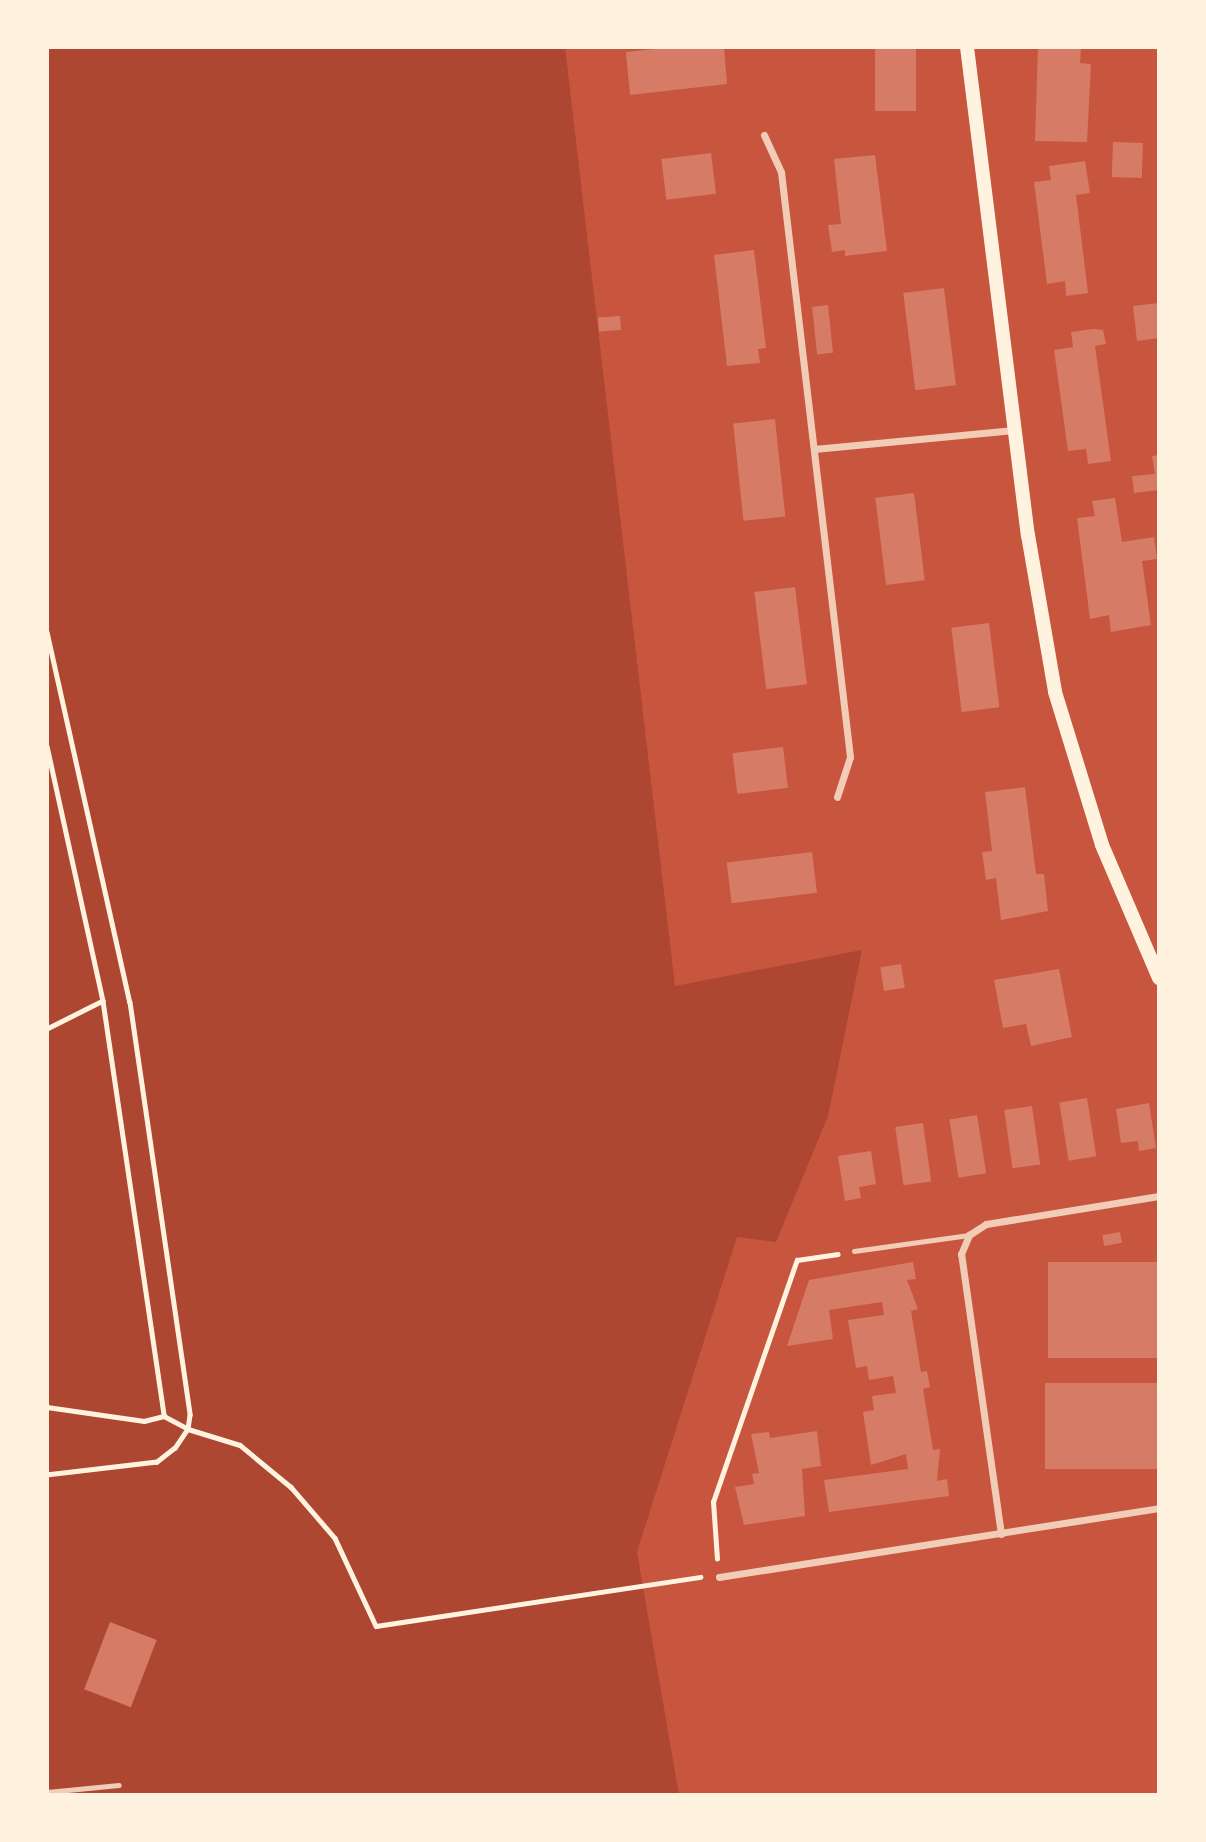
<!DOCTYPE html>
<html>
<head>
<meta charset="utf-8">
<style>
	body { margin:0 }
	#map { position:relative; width:1206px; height:1842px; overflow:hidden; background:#c8553d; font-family:"Libre Baskerville",serif }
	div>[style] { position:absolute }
	.green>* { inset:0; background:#ae4732 }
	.building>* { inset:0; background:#d67c66; transform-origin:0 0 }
	.path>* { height:4.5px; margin:-2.25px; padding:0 2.25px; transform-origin:2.25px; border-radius:2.25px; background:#fff3e0 }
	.service>* { height:5px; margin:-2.5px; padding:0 2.5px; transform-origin:2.5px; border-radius:2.5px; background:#f1ccb7 }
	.minor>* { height:7px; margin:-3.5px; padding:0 3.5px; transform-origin:3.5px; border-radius:3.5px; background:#f1ccb7 }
	.secondary>* { height:14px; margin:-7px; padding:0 7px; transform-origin:7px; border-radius:7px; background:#fff3e0 }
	span { translate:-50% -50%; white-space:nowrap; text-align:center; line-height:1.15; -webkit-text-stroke:7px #fff3e0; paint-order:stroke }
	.frame { position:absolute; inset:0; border:49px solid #fff3e0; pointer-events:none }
</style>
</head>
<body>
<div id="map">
	<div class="green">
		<div style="clip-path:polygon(47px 47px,565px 47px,675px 986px,862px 950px,828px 1116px,776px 1242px,737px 1237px,637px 1552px,679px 1795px,47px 1795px)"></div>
	</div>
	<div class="building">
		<div style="clip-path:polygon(673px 47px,724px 47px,727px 84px,630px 95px,626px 52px)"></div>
		<div style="left:875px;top:47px;width:41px;height:64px"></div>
		<div style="clip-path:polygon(1038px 47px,1081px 47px,1080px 63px,1091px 64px,1087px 142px,1035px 141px)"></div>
		<div style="left:1113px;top:142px;width:30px;height:35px;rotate:2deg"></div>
		<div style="left:711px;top:153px;width:41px;height:50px;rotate:83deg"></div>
		<div style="clip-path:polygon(875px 155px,887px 251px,845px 256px,845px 250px,832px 252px,828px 225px,841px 224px,834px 159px)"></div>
		<div style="clip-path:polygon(1085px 161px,1090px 193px,1076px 195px,1088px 293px,1066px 296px,1065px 281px,1047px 284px,1034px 182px,1051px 180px,1049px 166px)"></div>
		<div style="clip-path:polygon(754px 250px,766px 348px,758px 349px,760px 363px,727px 366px,714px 255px)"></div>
		<div style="left:944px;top:288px;width:98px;height:41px;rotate:83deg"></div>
		<div style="clip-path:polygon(1159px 303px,1159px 338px,1137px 341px,1133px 306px)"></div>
		<div style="left:828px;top:305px;width:48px;height:16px;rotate:84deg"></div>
		<div style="left:620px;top:316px;width:14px;height:22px;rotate:86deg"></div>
		<div style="clip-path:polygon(1093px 329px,1103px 330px,1106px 344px,1095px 346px,1111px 461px,1088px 464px,1086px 449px,1068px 451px,1054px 350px,1073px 347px,1071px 332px)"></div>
		<div style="left:775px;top:419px;width:98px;height:42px;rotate:84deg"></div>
		<div style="clip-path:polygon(1159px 455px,1159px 490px,1134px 493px,1132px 476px,1155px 474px,1152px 456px)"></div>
		<div style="left:914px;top:493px;width:88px;height:39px;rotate:83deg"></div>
		<div style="clip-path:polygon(1115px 498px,1122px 542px,1154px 537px,1157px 559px,1142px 561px,1151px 625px,1111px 632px,1109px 615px,1090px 619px,1077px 518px,1095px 516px,1092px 501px)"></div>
		<div style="left:795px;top:587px;width:98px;height:41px;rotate:83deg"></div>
		<div style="left:989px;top:623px;width:85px;height:38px;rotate:83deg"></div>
		<div style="left:783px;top:747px;width:41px;height:51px;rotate:83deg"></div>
		<div style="clip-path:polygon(1025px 787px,1036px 874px,1044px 874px,1048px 911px,1001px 920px,996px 878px,986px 880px,982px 852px,992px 851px,985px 792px)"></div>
		<div style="left:812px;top:852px;width:41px;height:86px;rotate:83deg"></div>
		<div style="left:901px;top:964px;width:24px;height:21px;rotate:81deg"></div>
		<div style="clip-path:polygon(1059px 969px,1072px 1037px,1031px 1046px,1026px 1024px,1003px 1028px,994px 980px)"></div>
		<div style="left:1087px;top:1098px;width:59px;height:28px;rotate:81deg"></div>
		<div style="clip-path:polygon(1149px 1103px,1156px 1148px,1139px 1151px,1138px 1141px,1121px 1143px,1116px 1109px)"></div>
		<div style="left:1032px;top:1106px;width:59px;height:28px;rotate:82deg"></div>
		<div style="left:977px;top:1115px;width:59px;height:28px;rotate:81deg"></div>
		<div style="left:923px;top:1123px;width:59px;height:28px;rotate:82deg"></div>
		<div style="clip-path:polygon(871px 1151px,876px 1184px,859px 1187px,861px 1198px,845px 1201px,838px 1156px)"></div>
		<div style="left:1120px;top:1232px;width:11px;height:18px;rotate:80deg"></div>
		<div style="clip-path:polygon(913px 1262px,916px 1279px,907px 1280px,918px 1309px,911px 1311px,921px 1372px,927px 1371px,930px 1387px,923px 1389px,933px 1450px,940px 1449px,937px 1481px,947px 1479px,949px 1496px,829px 1512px,824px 1480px,908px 1469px,906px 1454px,871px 1465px,863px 1412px,874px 1410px,872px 1396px,896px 1393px,893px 1376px,869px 1380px,867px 1366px,856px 1368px,848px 1320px,884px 1315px,882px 1302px,829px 1310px,833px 1339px,787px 1346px,809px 1280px)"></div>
		<div style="left:1159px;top:1262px;width:96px;height:111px;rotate:90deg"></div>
		<div style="left:1159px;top:1383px;width:86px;height:114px;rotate:90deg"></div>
		<div style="clip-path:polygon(817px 1431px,821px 1466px,802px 1469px,805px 1516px,744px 1525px,735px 1487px,754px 1484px,752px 1474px,759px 1473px,751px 1434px,769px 1432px,770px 1438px)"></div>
		<div style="left:110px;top:1622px;width:50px;height:72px;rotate:21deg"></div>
	</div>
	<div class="path">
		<div style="left:47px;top:632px;width:379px;rotate:77.4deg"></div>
		<div style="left:130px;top:1002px;width:417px;rotate:81.7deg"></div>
		<div style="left:190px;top:1415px;width:14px;rotate:98deg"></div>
		<div style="left:188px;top:1429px;width:23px;rotate:124deg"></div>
		<div style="left:175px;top:1448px;width:23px;rotate:142deg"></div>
		<div style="left:157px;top:1462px;width:111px;rotate:173.3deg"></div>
		<div style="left:47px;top:746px;width:261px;rotate:77.6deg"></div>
		<div style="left:103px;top:1001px;width:63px;rotate:153.4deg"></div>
		<div style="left:103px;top:1001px;width:419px;rotate:81.6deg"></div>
		<div style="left:164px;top:1416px;width:27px;rotate:28deg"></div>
		<div style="left:188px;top:1429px;width:54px;rotate:17.1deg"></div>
		<div style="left:240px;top:1445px;width:66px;rotate:39.5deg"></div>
		<div style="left:291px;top:1487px;width:67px;rotate:49.2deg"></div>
		<div style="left:335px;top:1538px;width:97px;rotate:65deg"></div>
		<div style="left:376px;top:1626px;width:328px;rotate:-8.6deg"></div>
		<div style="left:47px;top:1407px;width:98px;rotate:8.2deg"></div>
		<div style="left:144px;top:1421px;width:21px;rotate:-14deg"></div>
		<div style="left:717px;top:1559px;width:57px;rotate:-94deg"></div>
		<div style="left:713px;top:1502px;width:256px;rotate:-70.9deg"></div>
		<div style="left:797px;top:1260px;width:41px;rotate:-8.3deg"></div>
	</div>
	<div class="service">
		<div style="left:854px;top:1251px;width:116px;rotate:-7.9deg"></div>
		<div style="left:47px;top:1792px;width:72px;rotate:-5.6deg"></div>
	</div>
	<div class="minor">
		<div style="left:764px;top:135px;width:41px;rotate:65.3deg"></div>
		<div style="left:781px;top:172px;width:589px;rotate:83.27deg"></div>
		<div style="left:850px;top:757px;width:42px;rotate:108deg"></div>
		<div style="left:814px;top:449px;width:201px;rotate:-5.4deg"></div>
		<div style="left:1001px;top:1534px;width:283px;rotate:-98.1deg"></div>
		<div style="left:961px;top:1254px;width:21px;rotate:-67deg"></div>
		<div style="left:969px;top:1235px;width:20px;rotate:-33deg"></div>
		<div style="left:986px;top:1224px;width:175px;rotate:-9.2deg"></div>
		<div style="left:719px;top:1577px;width:445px;rotate:-8.9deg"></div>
	</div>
	<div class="secondary">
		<div style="left:967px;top:47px;width:492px;rotate:82.9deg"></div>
		<div style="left:1028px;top:535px;width:159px;rotate:80.2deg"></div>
		<div style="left:1055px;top:692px;width:160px;rotate:72.9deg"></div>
		<div style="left:1102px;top:845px;width:145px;rotate:66.8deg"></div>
	</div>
	<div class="frame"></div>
</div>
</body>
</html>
